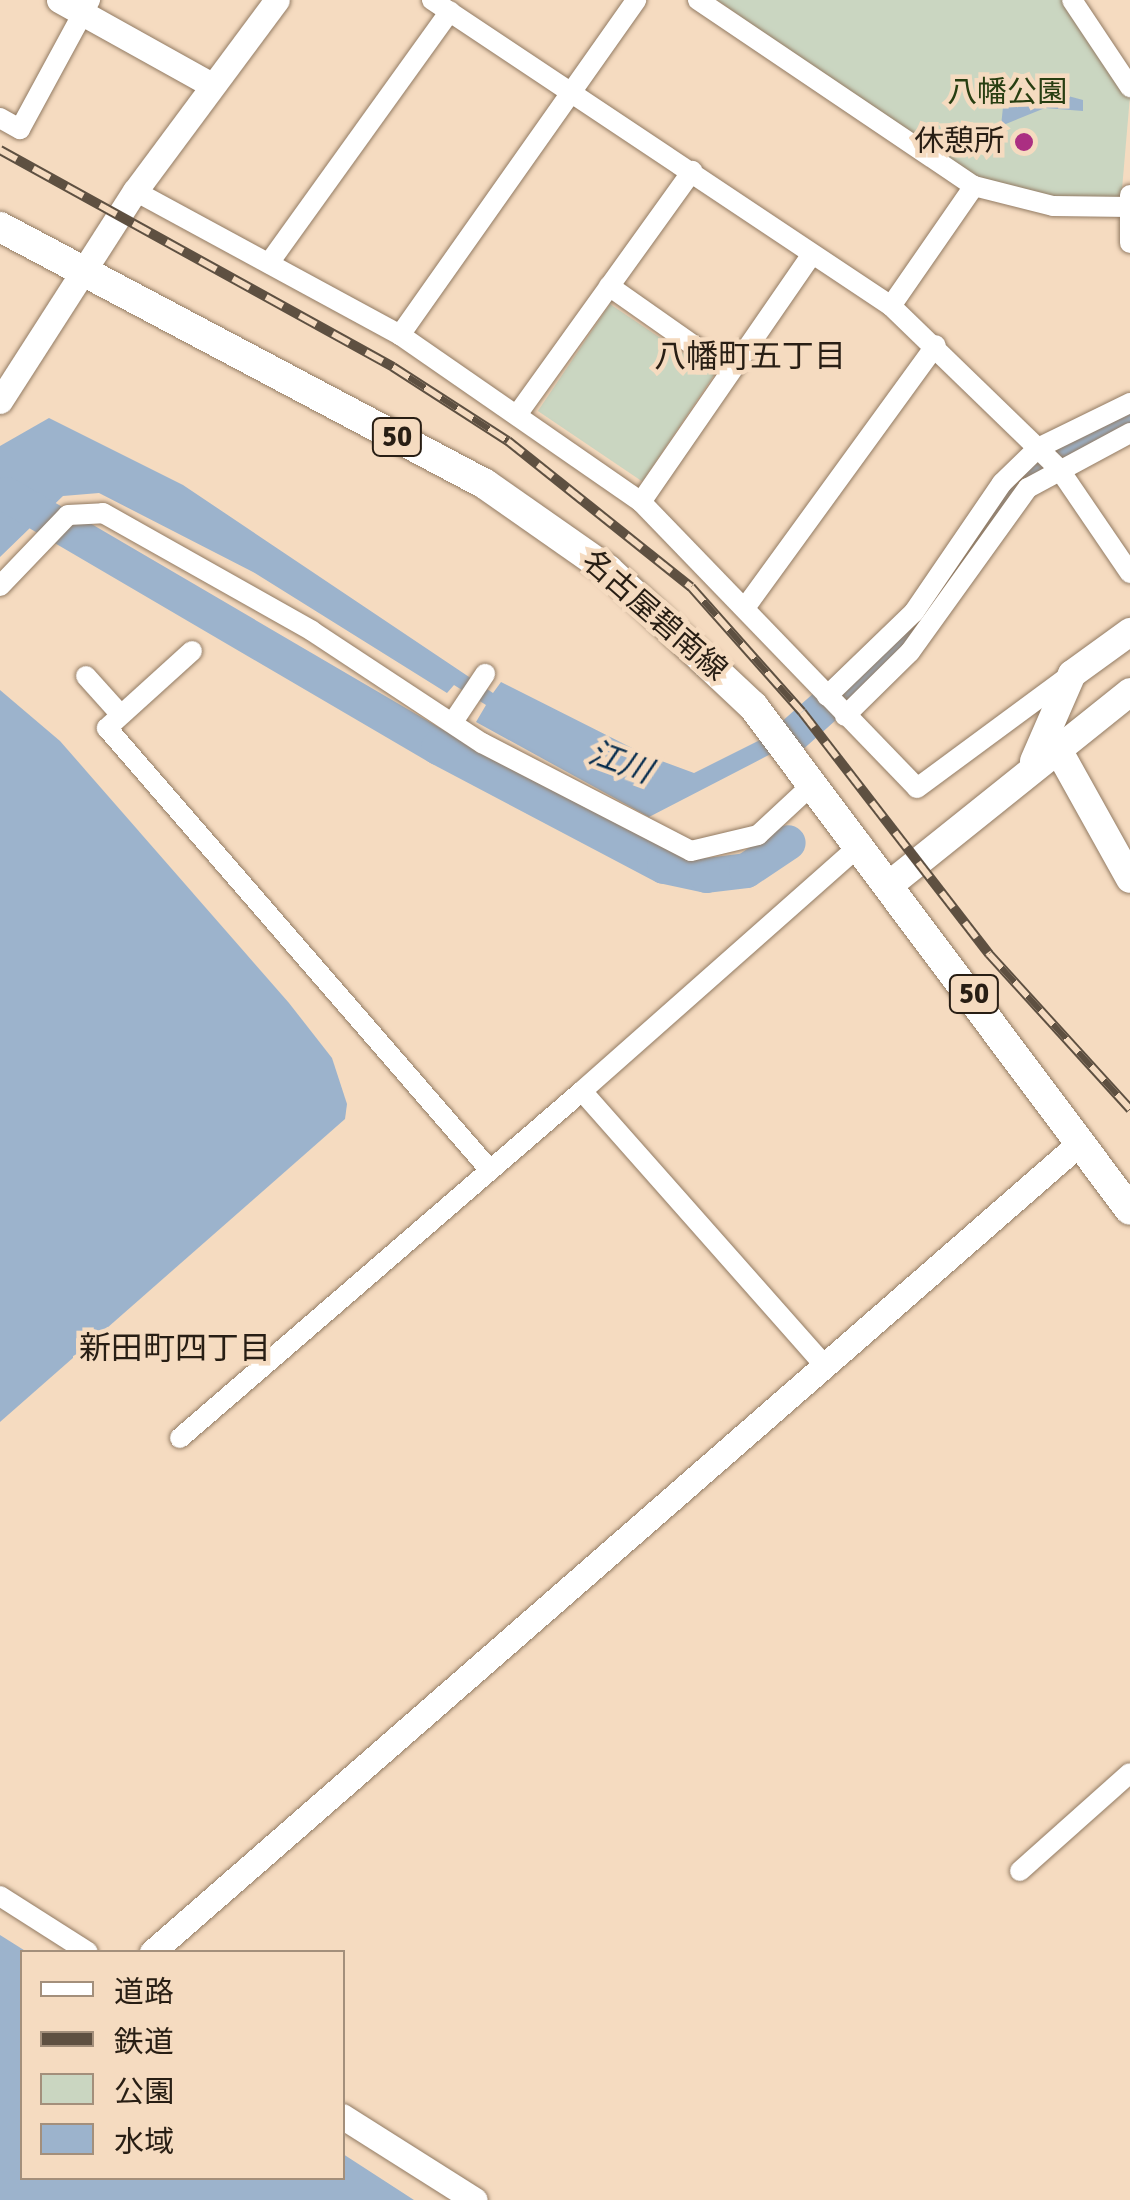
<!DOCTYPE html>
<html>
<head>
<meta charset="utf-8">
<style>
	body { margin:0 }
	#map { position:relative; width:1130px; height:2200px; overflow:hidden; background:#f5dbc0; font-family:Signika,"Noto Sans JP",sans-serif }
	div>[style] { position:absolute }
	.green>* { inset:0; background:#cad6c1; transform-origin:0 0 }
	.water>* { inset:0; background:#9cb3cc }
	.river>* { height:35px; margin:-17.5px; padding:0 17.5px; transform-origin:17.5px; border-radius:17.5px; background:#9cb3cc }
	.roads { filter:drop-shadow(0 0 2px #927b63) drop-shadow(0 0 2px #927b63) }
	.minor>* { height:20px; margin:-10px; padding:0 10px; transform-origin:10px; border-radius:10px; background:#fff }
	.tertiary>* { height:25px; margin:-12.5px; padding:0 12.5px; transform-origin:12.5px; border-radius:12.5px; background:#fff }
	.secondary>* { height:28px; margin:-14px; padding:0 14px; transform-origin:14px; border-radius:14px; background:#fff }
	.primary>* { height:30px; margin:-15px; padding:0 15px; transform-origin:15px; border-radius:15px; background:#fff }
	.rail>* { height:10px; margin-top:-5px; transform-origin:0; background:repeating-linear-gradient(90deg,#f5dbc0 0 19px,#5e5041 0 38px); box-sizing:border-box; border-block:2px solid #5e5041 }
	.dots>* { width:28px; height:28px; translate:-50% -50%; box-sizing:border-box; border:5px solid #f5dbc0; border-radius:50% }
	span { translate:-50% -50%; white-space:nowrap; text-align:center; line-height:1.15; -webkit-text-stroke:9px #f5dbc0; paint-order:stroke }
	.shield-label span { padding:2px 8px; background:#f5dbc0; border:2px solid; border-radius:8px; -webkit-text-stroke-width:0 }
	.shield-label { font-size:28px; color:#281e14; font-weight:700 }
	.park-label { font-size:30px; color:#283e11 }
	.poi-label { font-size:30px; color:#281e14 }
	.right { translate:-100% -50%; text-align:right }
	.street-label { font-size:30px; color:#281e14 }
	.neighbourhood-label { font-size:32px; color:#281e14 }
	.water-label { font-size:32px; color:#062c4d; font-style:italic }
	.legend { position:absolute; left:20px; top:1950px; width:325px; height:230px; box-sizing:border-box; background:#f5dbc0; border:2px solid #a38f7b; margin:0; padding:12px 18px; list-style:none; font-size:30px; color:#281e14 }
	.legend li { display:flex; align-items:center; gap:20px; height:50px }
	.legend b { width:50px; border:2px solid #a38f7b }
</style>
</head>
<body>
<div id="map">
	<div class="green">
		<div style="clip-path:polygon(717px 0,1063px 0,1130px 96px,1121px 201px,1054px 200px,977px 182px)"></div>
		<div style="left:610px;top:304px;width:126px;height:129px;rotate:34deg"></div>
	</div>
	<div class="water">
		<div style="clip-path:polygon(1057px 93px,1083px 100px,1083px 111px,1045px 108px,1001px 126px,1003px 107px)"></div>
		<div style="clip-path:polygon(49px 418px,183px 485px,493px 693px,501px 682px,648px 756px,694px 773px,818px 711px,829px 724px,649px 817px,476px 722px,486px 705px,454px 685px,447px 693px,253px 572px,99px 493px,63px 496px,0 557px,0 446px)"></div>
		<div style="clip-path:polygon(0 690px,60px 741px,289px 1003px,332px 1058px,347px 1104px,345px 1119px,0 1422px)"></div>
		<div style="clip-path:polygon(0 1935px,27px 1952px,22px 2178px,342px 2178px,343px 2154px,414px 2200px,0 2200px)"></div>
	</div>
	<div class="river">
		<div style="left:6px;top:494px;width:501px;rotate:30.36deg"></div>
		<div style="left:438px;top:747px;width:255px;rotate:27.8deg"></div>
		<div style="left:664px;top:866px;width:43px;rotate:12.1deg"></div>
		<div style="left:706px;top:875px;width:40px;rotate:-7.1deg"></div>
		<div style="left:746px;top:870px;width:50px;rotate:-33.7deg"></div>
		<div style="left:784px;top:742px;width:186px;rotate:-41.7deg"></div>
		<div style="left:923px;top:618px;width:161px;rotate:-55.9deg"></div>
		<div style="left:1013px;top:485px;width:136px;rotate:-30.9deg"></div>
	</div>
	<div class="roads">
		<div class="minor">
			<div style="left:432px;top:0;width:552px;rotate:33.69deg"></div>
			<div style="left:891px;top:306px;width:234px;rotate:44.1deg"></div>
			<div style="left:1059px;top:469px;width:126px;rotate:55.7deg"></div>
			<div style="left:698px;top:0;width:333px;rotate:34deg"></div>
			<div style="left:974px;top:186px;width:81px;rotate:14.2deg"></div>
			<div style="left:1053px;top:206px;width:77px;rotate:0.7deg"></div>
			<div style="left:1072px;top:0;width:105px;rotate:56.3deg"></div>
			<div style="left:0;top:118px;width:23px;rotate:29deg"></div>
			<div style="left:20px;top:129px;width:147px;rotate:-61.5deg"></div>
			<div style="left:135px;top:191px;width:302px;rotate:28.5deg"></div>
			<div style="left:400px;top:335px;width:293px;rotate:34.7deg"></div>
			<div style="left:641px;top:502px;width:397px;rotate:46deg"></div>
			<div style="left:917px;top:788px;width:190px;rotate:-36.4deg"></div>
			<div style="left:1130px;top:195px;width:48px;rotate:90deg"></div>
			<div style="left:269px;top:263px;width:310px;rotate:-54.3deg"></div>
			<div style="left:609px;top:286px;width:144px;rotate:35.1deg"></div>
			<div style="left:891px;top:306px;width:146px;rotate:-55.3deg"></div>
			<div style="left:400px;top:335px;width:410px;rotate:-54.8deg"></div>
			<div style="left:519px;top:412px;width:297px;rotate:-54.3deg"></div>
			<div style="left:641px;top:502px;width:301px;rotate:-55.4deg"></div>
			<div style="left:0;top:586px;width:98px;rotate:-46.2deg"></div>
			<div style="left:68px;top:515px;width:35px;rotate:-3deg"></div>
			<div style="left:103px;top:513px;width:240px;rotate:29.4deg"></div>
			<div style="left:312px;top:631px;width:204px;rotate:33.4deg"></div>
			<div style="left:482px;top:743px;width:235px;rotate:27.3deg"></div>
			<div style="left:691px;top:851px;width:69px;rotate:-13.4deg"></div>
			<div style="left:758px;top:835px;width:76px;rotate:-42.9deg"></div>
			<div style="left:747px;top:605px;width:321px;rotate:-54deg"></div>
			<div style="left:192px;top:651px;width:115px;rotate:137.8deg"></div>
			<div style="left:107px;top:728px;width:583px;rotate:49.1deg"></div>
			<div style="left:86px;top:676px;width:52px;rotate:48.1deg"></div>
			<div style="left:827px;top:696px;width:121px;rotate:-44deg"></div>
			<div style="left:914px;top:612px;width:156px;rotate:-55.7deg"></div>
			<div style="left:1002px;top:483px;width:50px;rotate:-44.2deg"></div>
			<div style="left:1038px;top:448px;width:102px;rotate:-26.1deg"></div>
			<div style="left:845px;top:716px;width:91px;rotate:-44.6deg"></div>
			<div style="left:910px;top:652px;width:202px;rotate:-54.3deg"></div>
			<div style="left:1028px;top:488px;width:116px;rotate:-28.3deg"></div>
			<div style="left:453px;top:722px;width:58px;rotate:-56.3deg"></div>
			<div style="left:826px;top:1367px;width:368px;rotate:-131.5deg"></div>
			<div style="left:582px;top:1091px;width:374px;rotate:-41.5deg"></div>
			<div style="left:180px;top:1438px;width:531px;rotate:-40.8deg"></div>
			<div style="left:1020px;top:1871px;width:147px;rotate:-41.7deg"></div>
			<div style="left:0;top:1896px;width:104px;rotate:32.5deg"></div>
		</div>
		<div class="tertiary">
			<div style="left:59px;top:0;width:173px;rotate:29.1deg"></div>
			<div style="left:0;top:401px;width:250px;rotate:-57.3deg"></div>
			<div style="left:135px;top:191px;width:238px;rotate:-53.4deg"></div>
			<div style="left:152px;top:1952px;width:1233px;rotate:-41.09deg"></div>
			<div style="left:342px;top:2116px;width:157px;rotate:32.3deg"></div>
		</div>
		<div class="secondary">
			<div style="left:1056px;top:746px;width:152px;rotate:60.9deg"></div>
			<div style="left:1034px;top:761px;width:95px;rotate:-66.4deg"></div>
			<div style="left:1072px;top:674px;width:72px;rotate:-35.9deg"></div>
			<div style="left:893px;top:882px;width:304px;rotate:-38.7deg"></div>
		</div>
		<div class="primary">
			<div style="left:0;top:227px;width:549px;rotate:27.92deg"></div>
			<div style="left:485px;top:484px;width:150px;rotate:35deg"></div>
			<div style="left:608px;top:570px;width:199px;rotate:43.2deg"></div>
			<div style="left:753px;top:706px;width:629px;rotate:53.2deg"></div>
		</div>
	</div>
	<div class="rail">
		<div style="left:0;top:150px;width:449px;rotate:28.9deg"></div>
		<div style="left:393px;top:367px;width:137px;rotate:32.8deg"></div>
		<div style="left:508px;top:441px;width:234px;rotate:38.6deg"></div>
		<div style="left:691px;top:587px;width:167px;rotate:48.4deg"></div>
		<div style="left:802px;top:712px;width:306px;rotate:52.3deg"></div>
		<div style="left:989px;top:954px;width:210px;rotate:47.7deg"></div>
	</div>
	<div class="dots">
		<div style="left:1024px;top:142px;background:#ab2f82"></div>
	</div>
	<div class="shield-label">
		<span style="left:397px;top:437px">50</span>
		<span style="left:974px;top:994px">50</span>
	</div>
	<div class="park-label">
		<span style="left:1007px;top:93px">八幡公園</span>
	</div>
	<div class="poi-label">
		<span class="right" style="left:1004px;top:142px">休憩所</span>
	</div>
	<div class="street-label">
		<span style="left:654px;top:616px;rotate:41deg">名古屋碧南線</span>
	</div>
	<div class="neighbourhood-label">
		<span style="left:750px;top:357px">八幡町五丁目</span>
		<span style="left:175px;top:1349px">新田町四丁目</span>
	</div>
	<div class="water-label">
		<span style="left:620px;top:763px;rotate:20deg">江川</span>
	</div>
	<ul class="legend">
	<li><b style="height:12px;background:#fff"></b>道路</li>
	<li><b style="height:12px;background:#5e5041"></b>鉄道</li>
	<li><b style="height:28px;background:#cad6c1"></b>公園</li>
	<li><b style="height:28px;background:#9cb3cc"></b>水域</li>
	</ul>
</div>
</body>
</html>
